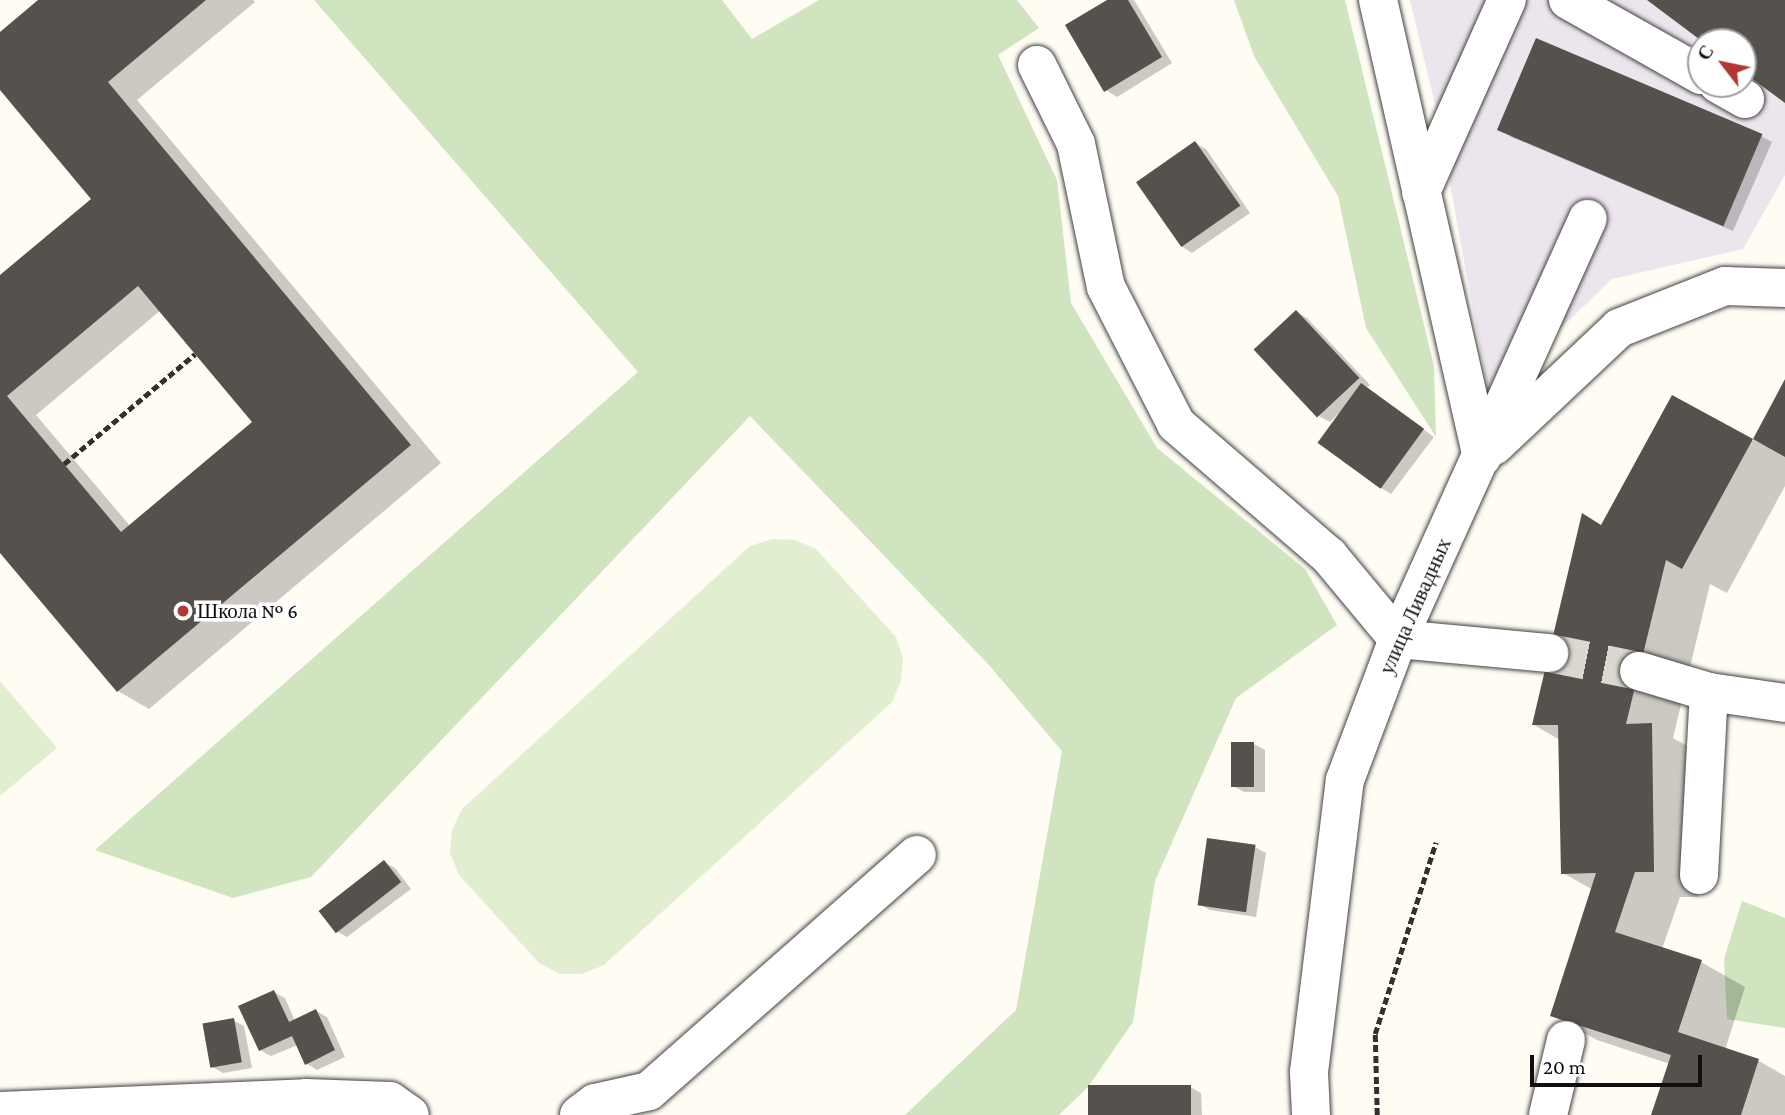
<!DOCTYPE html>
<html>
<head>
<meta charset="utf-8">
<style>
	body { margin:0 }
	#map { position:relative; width:1785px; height:1115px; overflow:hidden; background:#fefcf3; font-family:"Crimson Pro",serif }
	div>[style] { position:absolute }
	.industrial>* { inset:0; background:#ece5ed }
	.green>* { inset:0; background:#d0e5bf }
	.pitch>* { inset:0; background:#e1eed0 }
	.shadow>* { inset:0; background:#0003 }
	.building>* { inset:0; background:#57514d; transform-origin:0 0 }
	.minor-tunnel>* { height:38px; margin-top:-19px; transform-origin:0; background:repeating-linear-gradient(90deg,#dad8d1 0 38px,transparent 0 57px) }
	.path>* { height:4.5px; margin-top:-2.25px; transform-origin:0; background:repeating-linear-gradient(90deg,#313131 0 7px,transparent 0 10.5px) }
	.roads { filter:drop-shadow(0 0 2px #424242) drop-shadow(0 0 2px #424242) }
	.minor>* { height:38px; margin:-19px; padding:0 19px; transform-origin:19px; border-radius:19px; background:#fff }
	.dots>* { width:19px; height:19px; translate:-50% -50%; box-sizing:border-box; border:4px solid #fff; border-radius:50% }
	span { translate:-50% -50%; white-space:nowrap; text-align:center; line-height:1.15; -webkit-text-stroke:7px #fff; paint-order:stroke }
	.street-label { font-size:21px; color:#0f0f0f }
	.poi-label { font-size:21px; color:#0f0f0f }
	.left { translate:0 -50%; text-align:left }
	.north { position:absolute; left:1687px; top:28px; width:70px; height:70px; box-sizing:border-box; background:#fff; border:2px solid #9f9f9f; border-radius:50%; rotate:302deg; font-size:19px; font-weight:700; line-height:28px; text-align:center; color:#0f0f0f }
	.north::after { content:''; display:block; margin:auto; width:24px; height:32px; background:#b23834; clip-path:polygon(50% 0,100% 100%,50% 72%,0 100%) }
	.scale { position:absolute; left:1530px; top:1055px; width:172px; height:32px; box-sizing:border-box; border:4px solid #0f0f0f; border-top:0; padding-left:9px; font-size:21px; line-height:24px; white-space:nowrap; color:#0f0f0f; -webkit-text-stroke:5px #fff; paint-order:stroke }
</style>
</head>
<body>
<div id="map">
	<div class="industrial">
		<div style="clip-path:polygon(evenodd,1410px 0,1785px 0,1785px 175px,1743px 249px,1612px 279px,1489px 397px,1437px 113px,1410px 0,1701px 42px,1743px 42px,1743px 84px,1701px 84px,1701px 42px)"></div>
	</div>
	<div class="green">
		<div style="clip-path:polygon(314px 0,722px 0,752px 39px,819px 0,1017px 0,1039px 28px,998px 55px,1057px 180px,1071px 303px,1157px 448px,1305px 569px,1337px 625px,1236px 698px,1155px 881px,1133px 1022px,1088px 1087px,1059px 1115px,905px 1115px,1016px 1010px,1062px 751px,988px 664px,750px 416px,311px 877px,233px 898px,95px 850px,638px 372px)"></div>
		<div style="clip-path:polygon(1234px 0,1345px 0,1434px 366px,1436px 437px,1366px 328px,1338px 196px,1254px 56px)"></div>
		<div style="clip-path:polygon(1742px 901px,1785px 918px,1785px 1028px,1727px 1019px,1724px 959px)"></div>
	</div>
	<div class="pitch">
		<div style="clip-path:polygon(773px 539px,795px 540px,816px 549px,896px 637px,903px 659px,901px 681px,892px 702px,604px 965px,582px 974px,560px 974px,539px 963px,459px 875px,450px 853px,452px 830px,462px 809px,750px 546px)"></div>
		<div style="clip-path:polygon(0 681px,57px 748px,0 796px)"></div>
	</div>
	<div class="shadow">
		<div style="clip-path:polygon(evenodd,41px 0,253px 0,255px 2px,137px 100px,441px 463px,149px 709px,118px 691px,0 550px,0 277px,93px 199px,0 87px,0 35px,41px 0,161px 310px,255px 422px,131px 527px,36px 415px,161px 310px)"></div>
		<div style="clip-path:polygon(1110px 0,1134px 0,1172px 63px,1117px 97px,1106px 90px)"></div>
		<div style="clip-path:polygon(1509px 136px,1761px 136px,1772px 142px,1733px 231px)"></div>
		<div style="clip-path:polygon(1195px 143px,1206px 149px,1250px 213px,1192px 253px,1181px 246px)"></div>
		<div style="clip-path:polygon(1296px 312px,1307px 318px,1370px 385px,1366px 388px,1434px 437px,1391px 494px,1381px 488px,1338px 414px,1330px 422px,1319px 416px)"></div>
		<div style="clip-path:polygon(1785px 383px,1785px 486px,1727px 593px,1710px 584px,1673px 738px,1696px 751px,1698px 897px,1680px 897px,1662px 949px,1701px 962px,1745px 987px,1725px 1050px,1759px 1061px,1785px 1076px,1785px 1115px,1653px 1115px,1670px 1064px,1597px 1040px,1552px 1015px,1593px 890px,1563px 873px,1560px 740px,1534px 725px,1602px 527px,1673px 397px,1753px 441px)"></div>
		<div style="clip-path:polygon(1254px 744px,1265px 750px,1265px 792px,1244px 792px,1233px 786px)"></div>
		<div style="clip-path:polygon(1255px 847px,1266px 853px,1256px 917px,1210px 910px,1199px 904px)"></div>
		<div style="clip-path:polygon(384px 862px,395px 868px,411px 889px,347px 937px,336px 931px)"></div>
		<div style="clip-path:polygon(274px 992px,285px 998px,295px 1021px,316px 1011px,327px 1017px,345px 1057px,317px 1070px,306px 1063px,298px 1045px,271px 1056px,260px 1050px)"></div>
		<div style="clip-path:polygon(233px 1020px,244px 1026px,252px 1068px,223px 1073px,212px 1067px)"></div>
		<div style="clip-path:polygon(1190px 1087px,1201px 1093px,1202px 1115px,1090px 1115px)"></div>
	</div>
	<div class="building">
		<div style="clip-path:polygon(evenodd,38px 0,206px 0,108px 82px,411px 445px,117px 692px,0 553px,0 275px,91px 199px,0 90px,0 32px,38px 0,138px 286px,252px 422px,121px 532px,7px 396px,138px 286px)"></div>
		<div style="clip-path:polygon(1107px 0,1128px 0,1162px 57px,1104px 92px,1065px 25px)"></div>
		<div style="clip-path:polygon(1647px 0,1785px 0,1785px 103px,1743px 72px,1743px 42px,1703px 42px)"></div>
		<div style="left:1536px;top:38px;width:246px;height:100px;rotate:23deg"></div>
		<div style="left:1195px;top:141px;width:79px;height:72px;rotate:55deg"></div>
		<div style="left:1296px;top:310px;width:93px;height:58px;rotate:47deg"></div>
		<div style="clip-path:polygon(1785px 379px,1785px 457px,1753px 439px)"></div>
		<div style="left:1361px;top:383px;width:78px;height:74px;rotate:36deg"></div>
		<div style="clip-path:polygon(1672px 395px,1753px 439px,1682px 569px,1666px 560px,1626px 724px,1652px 723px,1654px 872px,1635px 872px,1615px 932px,1702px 960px,1678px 1032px,1759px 1059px,1741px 1115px,1651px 1115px,1671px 1055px,1550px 1016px,1596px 873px,1561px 874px,1558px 725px,1532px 725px,1582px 513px,1601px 525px)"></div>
		<div style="left:1231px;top:742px;width:23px;height:45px"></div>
		<div style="left:1207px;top:838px;width:49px;height:68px;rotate:8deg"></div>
		<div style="left:384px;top:860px;width:28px;height:83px;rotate:52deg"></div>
		<div style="clip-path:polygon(274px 990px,289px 1022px,316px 1009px,335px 1050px,305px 1065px,292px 1036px,259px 1051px,238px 1006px)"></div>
		<div style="left:234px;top:1018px;width:45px;height:32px;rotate:80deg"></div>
		<div style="left:1191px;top:1085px;width:30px;height:103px;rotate:90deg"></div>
	</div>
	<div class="minor-tunnel">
		<div style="left:1549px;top:653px;width:92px;rotate:11.3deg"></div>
	</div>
	<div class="path">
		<div style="left:64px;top:464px;width:171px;rotate:-40deg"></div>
		<div style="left:1377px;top:1115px;width:81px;rotate:-91.4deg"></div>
		<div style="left:1375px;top:1034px;width:201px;rotate:-72.4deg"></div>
	</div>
	<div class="roads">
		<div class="minor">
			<div style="left:1378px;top:0;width:469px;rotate:77.2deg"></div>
			<div style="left:1568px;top:0;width:153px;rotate:29.4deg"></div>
			<div style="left:1037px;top:65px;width:88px;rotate:63.7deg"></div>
			<div style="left:1076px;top:144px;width:146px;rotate:78.2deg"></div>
			<div style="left:1106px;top:287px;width:154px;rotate:62.9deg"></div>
			<div style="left:1176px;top:424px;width:202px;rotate:40.8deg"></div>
			<div style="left:1329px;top:556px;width:108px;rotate:50.3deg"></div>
			<div style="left:1398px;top:639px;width:152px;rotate:5.3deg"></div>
			<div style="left:1718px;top:84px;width:31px;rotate:29deg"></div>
			<div style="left:1421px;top:192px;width:210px;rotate:-65.9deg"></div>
			<div style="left:1494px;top:446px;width:172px;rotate:-43.3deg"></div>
			<div style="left:1619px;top:328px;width:114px;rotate:-21.6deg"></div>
			<div style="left:1725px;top:286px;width:60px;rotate:1.9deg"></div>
			<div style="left:1639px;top:671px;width:73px;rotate:16.7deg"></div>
			<div style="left:1699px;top:875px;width:183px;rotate:-86.9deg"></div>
			<div style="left:1709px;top:692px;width:77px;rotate:8.2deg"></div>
			<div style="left:0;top:1111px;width:306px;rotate:-2.4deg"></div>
			<div style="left:306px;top:1098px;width:84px;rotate:2deg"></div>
			<div style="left:390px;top:1101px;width:24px;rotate:35deg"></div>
			<div style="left:579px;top:1115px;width:20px;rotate:-37deg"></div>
			<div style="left:595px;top:1103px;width:55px;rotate:-12.5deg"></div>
			<div style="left:649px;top:1091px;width:357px;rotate:-41.4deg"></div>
			<div style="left:1311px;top:1115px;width:43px;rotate:-92.7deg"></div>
			<div style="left:1309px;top:1072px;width:294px;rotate:-83deg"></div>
			<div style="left:1345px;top:780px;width:151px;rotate:-69.4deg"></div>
			<div style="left:1398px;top:639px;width:461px;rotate:-65.7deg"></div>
			<div style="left:1548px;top:1115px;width:77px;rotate:-76.5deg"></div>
		</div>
	</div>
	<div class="dots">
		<div style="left:183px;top:611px;background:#b23834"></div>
	</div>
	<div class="street-label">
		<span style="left:1415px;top:606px;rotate:-66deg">улица Ливадных</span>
	</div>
	<div class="poi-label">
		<span class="left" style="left:197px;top:611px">Школа № 6</span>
	</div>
	<div class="north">С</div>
	<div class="scale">20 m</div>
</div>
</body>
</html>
